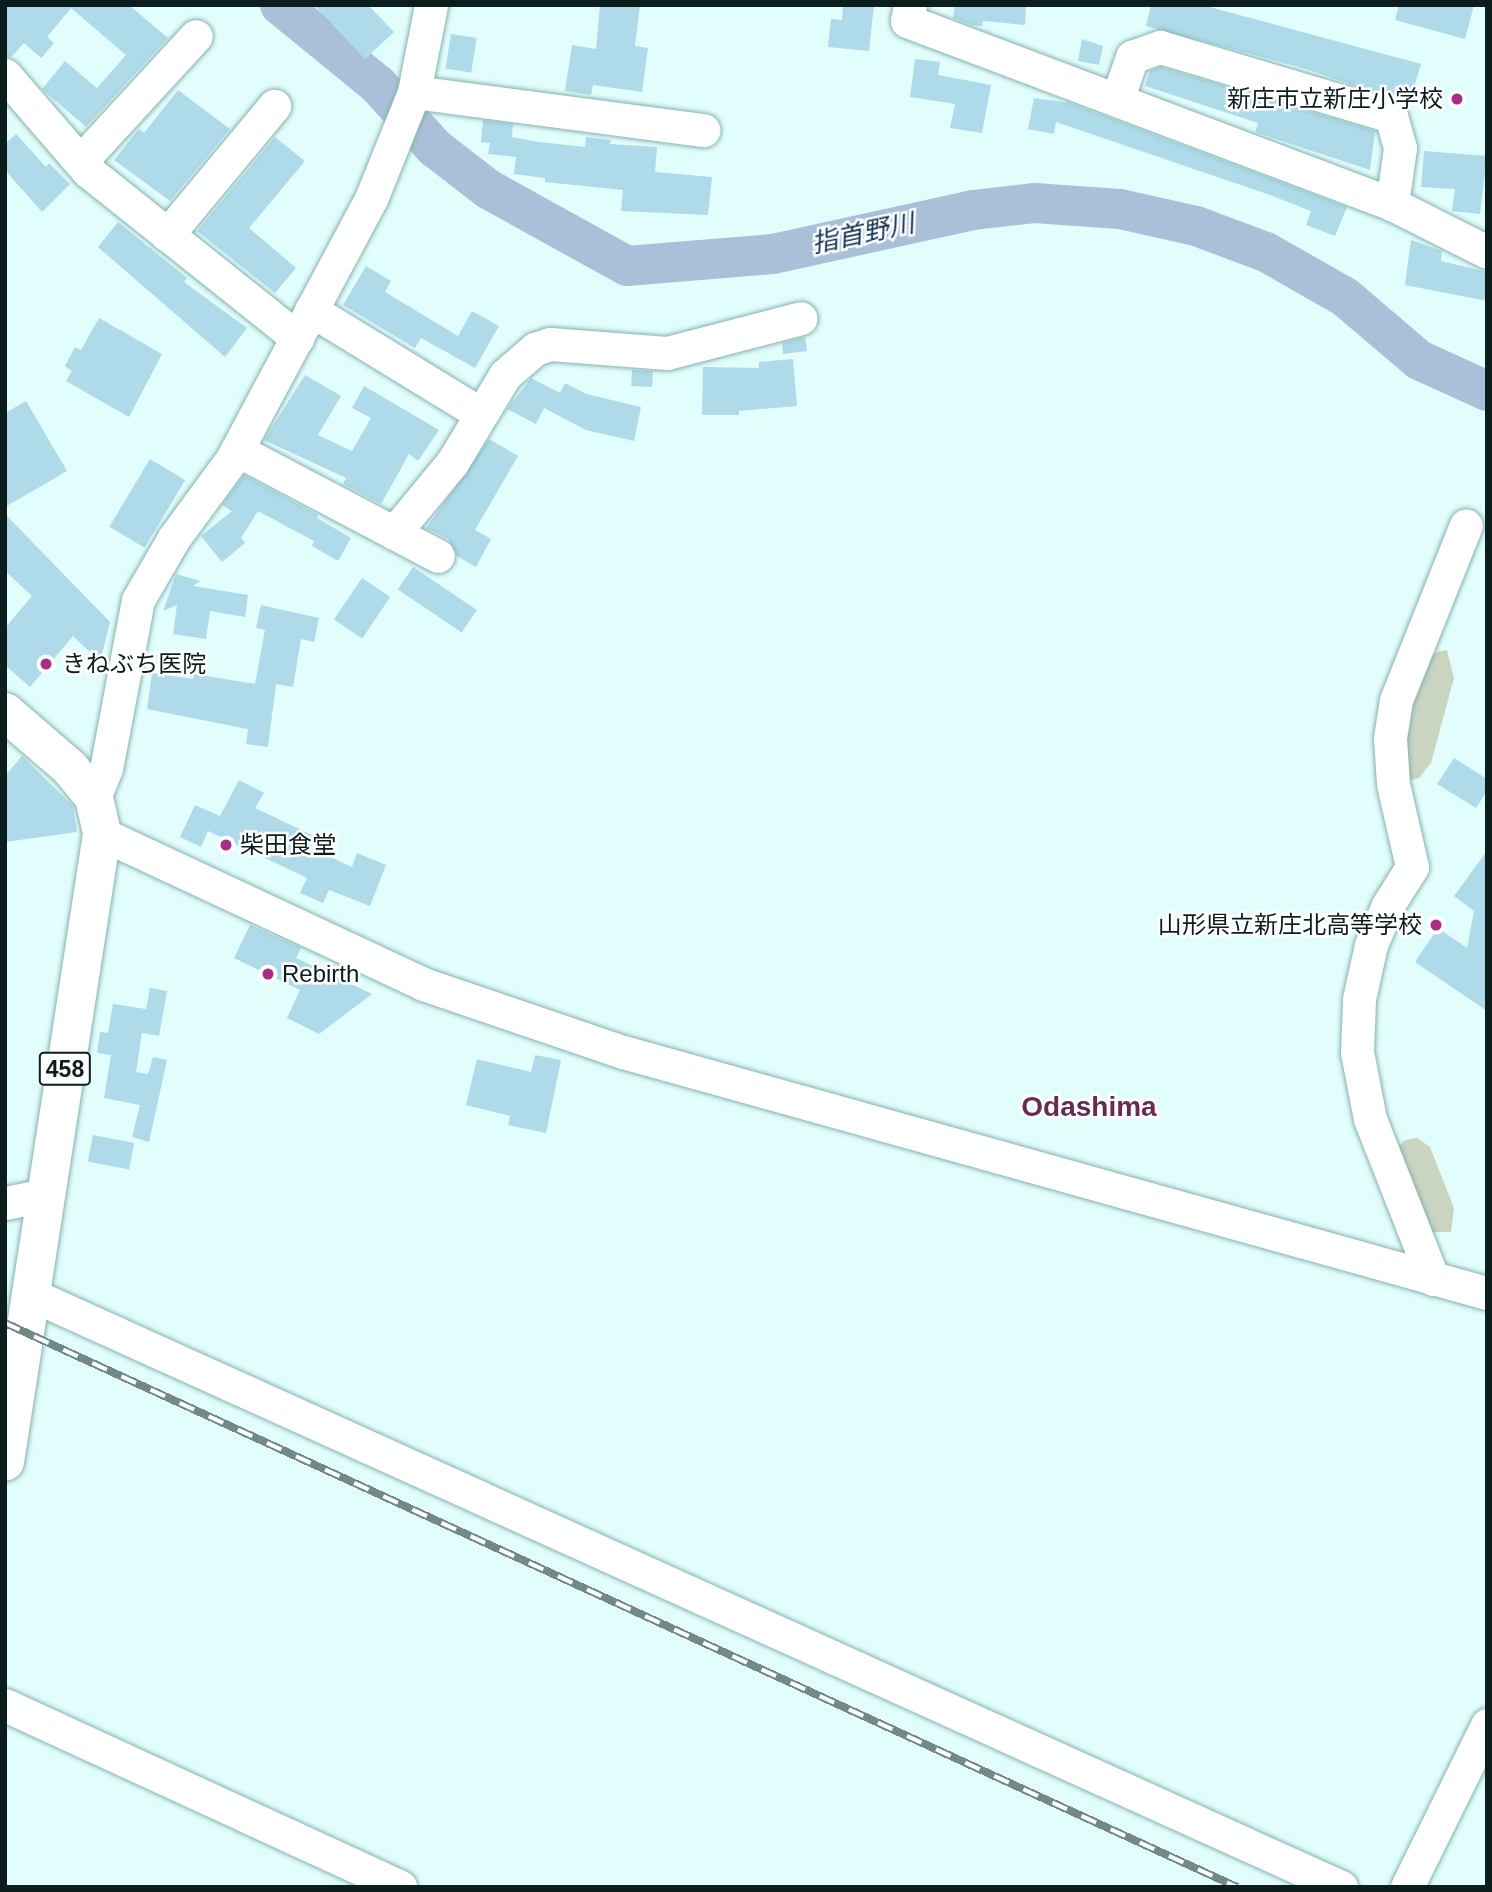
<!DOCTYPE html>
<html>
<head>
<meta charset="utf-8">
<style>
	body { margin:0 }
	#map { position:relative; width:1492px; height:1892px; overflow:hidden; background:#e1fdfc; font-family:Helvetica,"Noto Sans JP",sans-serif }
	div>[style] { position:absolute }
	.green>* { inset:0; background:#c9d4c1 }
	.river>* { height:40px; margin:-20px; padding:0 20px; transform-origin:20px; border-radius:20px; background:#aac0d9 }
	.building>* { inset:0; background:#afdae9; transform-origin:0 0 }
	.roads { filter:drop-shadow(0 0 2px #84b2af) drop-shadow(0 0 2px #84b2af) }
	.minor>* { height:33px; margin:-16.5px; padding:0 16.5px; transform-origin:16.5px; border-radius:16.5px; background:#fff }
	.highway>* { height:38px; margin:-19px; padding:0 19px; transform-origin:19px; border-radius:19px; background:#fff }
	.rail>* { height:8px; margin-top:-4px; transform-origin:0; background:repeating-linear-gradient(90deg,#fff 0 16px,#738988 0 32px); box-sizing:border-box; border-block:2px solid #738988 }
	.dots>* { width:19px; height:19px; translate:-50% -50%; box-sizing:border-box; border:4px solid #fff; border-radius:50% }
	span { translate:-50% -50%; white-space:nowrap; text-align:center; line-height:1.15; -webkit-text-stroke:5px #fff; paint-order:stroke }
	.shield-label span { padding:2px 5px; background:#fff; border:2px solid; border-radius:5px; -webkit-text-stroke-width:0 }
	.shield-label { font-size:23px; color:#0b1d1c; font-weight:700 }
	.poi-label { font-size:24px; color:#0b1d1c }
	.right { translate:-100% -50%; text-align:right }
	.left { translate:0 -50%; text-align:left }
	.water-label { font-size:26px; color:#123456; font-style:italic }
	.quarter-label { font-size:28px; color:#672b53; font-weight:700 }
	.frame { position:absolute; inset:0; border:7px solid #0b1d1c; pointer-events:none }
</style>
</head>
<body>
<div id="map">
	<div class="green">
		<div style="clip-path:polygon(1447px 650px,1454px 678px,1431px 763px,1419px 778px,1404px 782px,1403px 737px,1422px 666px,1437px 652px)"></div>
		<div style="clip-path:polygon(1417px 1138px,1430px 1147px,1454px 1208px,1451px 1232px,1430px 1232px,1395px 1150px,1405px 1140px)"></div>
	</div>
	<div class="river">
		<div style="left:280px;top:5px;width:127px;rotate:39.2deg"></div>
		<div style="left:378px;top:85px;width:85px;rotate:47.9deg"></div>
		<div style="left:435px;top:148px;width:67px;rotate:37.7deg"></div>
		<div style="left:488px;top:189px;width:159px;rotate:29deg"></div>
		<div style="left:627px;top:266px;width:146px;rotate:-4.7deg"></div>
		<div style="left:773px;top:254px;width:205px;rotate:-12.4deg"></div>
		<div style="left:973px;top:210px;width:61px;rotate:-6.5deg"></div>
		<div style="left:1034px;top:203px;width:86px;rotate:4deg"></div>
		<div style="left:1120px;top:209px;width:78px;rotate:12.6deg"></div>
		<div style="left:1196px;top:226px;width:75px;rotate:20.4deg"></div>
		<div style="left:1266px;top:252px;width:91px;rotate:29.7deg"></div>
		<div style="left:1345px;top:297px;width:97px;rotate:40.4deg"></div>
		<div style="left:1419px;top:360px;width:75px;rotate:24.5deg"></div>
	</div>
	<div class="building">
		<div style="clip-path:polygon(5px 5px,129px 5px,168px 38px,86px 127px,42px 89px,65px 61px,97px 88px,126px 55px,71px 8px,47px 37px,54px 43px,41px 58px,24px 43px,11px 57px,5px 56px)"></div>
		<div style="clip-path:polygon(314px 5px,368px 5px,394px 32px,365px 59px)"></div>
		<div style="clip-path:polygon(600px 5px,640px 5px,635px 46px,648px 48px,642px 92px,593px 85px,591px 95px,565px 91px,572px 45px,596px 49px)"></div>
		<div style="clip-path:polygon(843px 5px,874px 5px,869px 51px,828px 47px,831px 19px,842px 20px)"></div>
		<div style="clip-path:polygon(955px 5px,1026px 5px,1025px 25px,983px 21px,982px 26px,971px 25px,953px 18px)"></div>
		<div style="clip-path:polygon(1151px 5px,1202px 5px,1421px 64px,1409px 104px,1306px 69px,1146px 26px)"></div>
		<div style="clip-path:polygon(1399px 5px,1474px 5px,1465px 39px,1395px 20px)"></div>
		<div style="left:451px;top:34px;width:26px;height:35px;rotate:9deg"></div>
		<div style="clip-path:polygon(1082px 39px,1103px 46px,1099px 65px,1078px 61px)"></div>
		<div style="clip-path:polygon(915px 59px,940px 62px,938px 75px,991px 85px,982px 133px,950px 128px,955px 104px,910px 97px)"></div>
		<div style="clip-path:polygon(1161px 67px,1375px 131px,1370px 170px,1255px 132px,1258px 123px,1145px 86px,1150px 71px)"></div>
		<div style="clip-path:polygon(178px 90px,230px 129px,170px 201px,114px 160px,139px 129px,144px 133px)"></div>
		<div style="clip-path:polygon(1034px 98px,1070px 103px,1347px 207px,1335px 236px,1306px 225px,1311px 211px,1270px 195px,1056px 122px,1054px 134px,1028px 129px)"></div>
		<div style="clip-path:polygon(483px 120px,513px 124px,512px 137px,539px 142px,585px 147px,586px 137px,611px 140px,610px 144px,657px 147px,655px 172px,712px 177px,708px 215px,621px 211px,623px 190px,545px 182px,545px 178px,514px 174px,516px 157px,488px 154px,490px 143px,481px 142px)"></div>
		<div style="clip-path:polygon(16px 134px,46px 167px,49px 163px,70px 184px,42px 212px,5px 170px,5px 144px)"></div>
		<div style="clip-path:polygon(275px 137px,305px 161px,249px 228px,296px 268px,275px 293px,197px 231px)"></div>
		<div style="clip-path:polygon(1424px 151px,1487px 156px,1480px 214px,1452px 211px,1455px 189px,1421px 187px)"></div>
		<div style="clip-path:polygon(118px 222px,187px 278px,184px 282px,247px 328px,225px 357px,98px 247px)"></div>
		<div style="clip-path:polygon(1411px 240px,1442px 251px,1441px 261px,1487px 272px,1487px 301px,1405px 285px)"></div>
		<div style="clip-path:polygon(366px 266px,391px 281px,385px 292px,458px 336px,472px 311px,499px 326px,475px 368px,421px 338px,415px 348px,343px 305px)"></div>
		<div style="clip-path:polygon(99px 318px,162px 354px,129px 417px,66px 381px,72px 371px,65px 366px,75px 347px,81px 350px)"></div>
		<div style="clip-path:polygon(805px 337px,807px 351px,783px 354px,782px 343px)"></div>
		<div style="clip-path:polygon(793px 359px,797px 406px,739px 411px,739px 415px,702px 415px,703px 367px,759px 368px,759px 362px)"></div>
		<div style="left:632px;top:370px;width:21px;height:16px;rotate:3deg"></div>
		<div style="clip-path:polygon(305px 375px,341px 396px,318px 435px,352px 451px,371px 418px,352px 408px,364px 386px,439px 430px,418px 461px,409px 454px,381px 504px,343px 484px,346px 478px,264px 440px)"></div>
		<div style="clip-path:polygon(531px 378px,560px 393px,565px 383px,586px 394px,641px 407px,634px 441px,586px 430px,544px 408px,536px 424px,507px 409px)"></div>
		<div style="clip-path:polygon(26px 401px,67px 471px,5px 507px,5px 413px)"></div>
		<div style="clip-path:polygon(489px 439px,518px 456px,475px 530px,491px 539px,476px 567px,457px 556px,448px 539px,426px 528px)"></div>
		<div style="left:150px;top:459px;width:41px;height:79px;rotate:31deg"></div>
		<div style="clip-path:polygon(244px 475px,318px 515px,317px 518px,351px 538px,338px 561px,312px 546px,314px 541px,258px 511px,241px 538px,245px 543px,222px 562px,201px 536px,232px 511px,222px 505px)"></div>
		<div style="clip-path:polygon(5px 514px,110px 622px,100px 662px,73px 636px,30px 687px,5px 665px,5px 628px,32px 596px,5px 571px)"></div>
		<div style="left:413px;top:567px;width:77px;height:27px;rotate:34deg"></div>
		<div style="clip-path:polygon(176px 574px,200px 581px,193px 586px,248px 595px,245px 617px,210px 611px,206px 639px,173px 634px,177px 605px,163px 611px)"></div>
		<div style="left:362px;top:578px;width:34px;height:50px;rotate:34deg"></div>
		<div style="clip-path:polygon(261px 605px,319px 618px,314px 642px,301px 639px,293px 687px,276px 684px,268px 747px,246px 744px,248px 729px,147px 709px,152px 673px,193px 679px,194px 674px,255px 684px,265px 630px,256px 628px)"></div>
		<div style="clip-path:polygon(22px 756px,73px 806px,77px 832px,5px 842px,5px 776px)"></div>
		<div style="clip-path:polygon(1454px 758px,1487px 779px,1487px 791px,1476px 808px,1437px 784px)"></div>
		<div style="clip-path:polygon(239px 780px,264px 793px,255px 808px,316px 837px,311px 848px,352px 867px,357px 853px,386px 865px,370px 906px,329px 890px,323px 903px,300px 893px,307px 878px,208px 831px,201px 847px,180px 837px,195px 805px,220px 816px)"></div>
		<div style="clip-path:polygon(1487px 851px,1487px 1011px,1415px 962px,1438px 928px,1467px 948px,1474px 911px,1454px 896px)"></div>
		<div style="clip-path:polygon(250px 925px,301px 948px,296px 958px,372px 994px,319px 1034px,287px 1018px,300px 990px,234px 958px)"></div>
		<div style="clip-path:polygon(150px 988px,167px 991px,159px 1036px,142px 1033px,136px 1072px,148px 1074px,153px 1057px,167px 1060px,149px 1142px,132px 1137px,140px 1105px,104px 1098px,111px 1055px,97px 1053px,100px 1032px,108px 1033px,113px 1004px,146px 1009px)"></div>
		<div style="clip-path:polygon(535px 1055px,561px 1060px,546px 1133px,508px 1125px,510px 1116px,466px 1105px,477px 1059px,531px 1072px)"></div>
		<div style="left:93px;top:1135px;width:42px;height:27px;rotate:11deg"></div>
	</div>
	<div class="roads">
		<div class="minor">
			<div style="left:910px;top:5px;width:16px;rotate:101deg"></div>
			<div style="left:907px;top:21px;width:518px;rotate:20.67deg"></div>
			<div style="left:1392px;top:204px;width:106px;rotate:26.8deg"></div>
			<div style="left:5px;top:75px;width:127px;rotate:49.2deg"></div>
			<div style="left:88px;top:171px;width:268px;rotate:38.6deg"></div>
			<div style="left:414px;top:92px;width:292px;rotate:7.5deg"></div>
			<div style="left:1117px;top:100px;width:46px;rotate:-70.8deg"></div>
			<div style="left:1132px;top:57px;width:30px;rotate:-20deg"></div>
			<div style="left:1160px;top:47px;width:241px;rotate:16.6deg"></div>
			<div style="left:1391px;top:116px;width:33px;rotate:74deg"></div>
			<div style="left:1400px;top:148px;width:57px;rotate:98.1deg"></div>
			<div style="left:80px;top:162px;width:171px;rotate:-47.4deg"></div>
			<div style="left:167px;top:235px;width:168px;rotate:-50.3deg"></div>
			<div style="left:311px;top:310px;width:197px;rotate:31.5deg"></div>
			<div style="left:237px;top:450px;width:227px;rotate:27.8deg"></div>
			<div style="left:394px;top:533px;width:91px;rotate:-50.4deg"></div>
			<div style="left:452px;top:463px;width:103px;rotate:-58.9deg"></div>
			<div style="left:505px;top:375px;width:40px;rotate:-41deg"></div>
			<div style="left:535px;top:349px;width:16px;rotate:-18deg"></div>
			<div style="left:550px;top:344px;width:117px;rotate:4.4deg"></div>
			<div style="left:667px;top:353px;width:138px;rotate:-14.6deg"></div>
			<div style="left:94px;top:798px;width:31px;rotate:-68deg"></div>
			<div style="left:106px;top:769px;width:172px;rotate:-79.3deg"></div>
			<div style="left:138px;top:600px;width:72px;rotate:-59.9deg"></div>
			<div style="left:174px;top:538px;width:98px;rotate:-53.7deg"></div>
			<div style="left:232px;top:459px;width:295px;rotate:-61.9deg"></div>
			<div style="left:371px;top:199px;width:115px;rotate:-68.1deg"></div>
			<div style="left:414px;top:92px;width:89px;rotate:-78.9deg"></div>
			<div style="left:102px;top:834px;width:354px;rotate:25deg"></div>
			<div style="left:423px;top:984px;width:211px;rotate:18.8deg"></div>
			<div style="left:623px;top:1052px;width:897px;rotate:15.59deg"></div>
			<div style="left:5px;top:1203px;width:41px;rotate:-11.3deg"></div>
			<div style="left:1433px;top:1279px;width:172px;rotate:-111.5deg"></div>
			<div style="left:1370px;top:1119px;width:68px;rotate:-101deg"></div>
			<div style="left:1357px;top:1052px;width:53px;rotate:-87.8deg"></div>
			<div style="left:1359px;top:999px;width:55px;rotate:-77.5deg"></div>
			<div style="left:1371px;top:945px;width:43px;rotate:-67deg"></div>
			<div style="left:1388px;top:905px;width:45px;rotate:-57.7deg"></div>
			<div style="left:1412px;top:867px;width:85px;rotate:-102.9deg"></div>
			<div style="left:1393px;top:784px;width:46px;rotate:-93.7deg"></div>
			<div style="left:1390px;top:738px;width:38px;rotate:-81deg"></div>
			<div style="left:1396px;top:700px;width:188px;rotate:-68.2deg"></div>
			<div style="left:30px;top:1294px;width:1439px;rotate:24.34deg"></div>
			<div style="left:5px;top:1705px;width:435px;rotate:24.7deg"></div>
			<div style="left:1407px;top:1887px;width:181px;rotate:-63.7deg"></div>
		</div>
		<div class="highway">
			<div style="left:5px;top:712px;width:86px;rotate:40.7deg"></div>
			<div style="left:70px;top:768px;width:38px;rotate:51deg"></div>
			<div style="left:94px;top:798px;width:37px;rotate:77deg"></div>
			<div style="left:102px;top:834px;width:635px;rotate:98.78deg"></div>
		</div>
	</div>
	<div class="rail">
		<div style="left:5px;top:1323px;width:1355px;rotate:24.6deg"></div>
	</div>
	<div class="dots">
		<div style="left:1457px;top:99px;background:#a72e84"></div>
		<div style="left:46px;top:664px;background:#a72e84"></div>
		<div style="left:226px;top:845px;background:#a72e84"></div>
		<div style="left:1436px;top:925px;background:#a72e84"></div>
		<div style="left:268px;top:974px;background:#a72e84"></div>
	</div>
	<div class="shield-label">
		<span style="left:65px;top:1069px">458</span>
	</div>
	<div class="poi-label">
		<span class="right" style="left:1443px;top:99px">新庄市立新庄小学校</span>
		<span class="left" style="left:62px;top:664px">きねぶち医院</span>
		<span class="left" style="left:240px;top:845px">柴田食堂</span>
		<span class="right" style="left:1422px;top:925px">山形県立新庄北高等学校</span>
		<span class="left" style="left:282px;top:974px">Rebirth</span>
	</div>
	<div class="water-label">
		<span style="left:863px;top:234px;rotate:-12deg">指首野川</span>
	</div>
	<div class="quarter-label">
		<span style="left:1089px;top:1107px">Odashima</span>
	</div>
	<div class="frame"></div>
</div>
</body>
</html>
